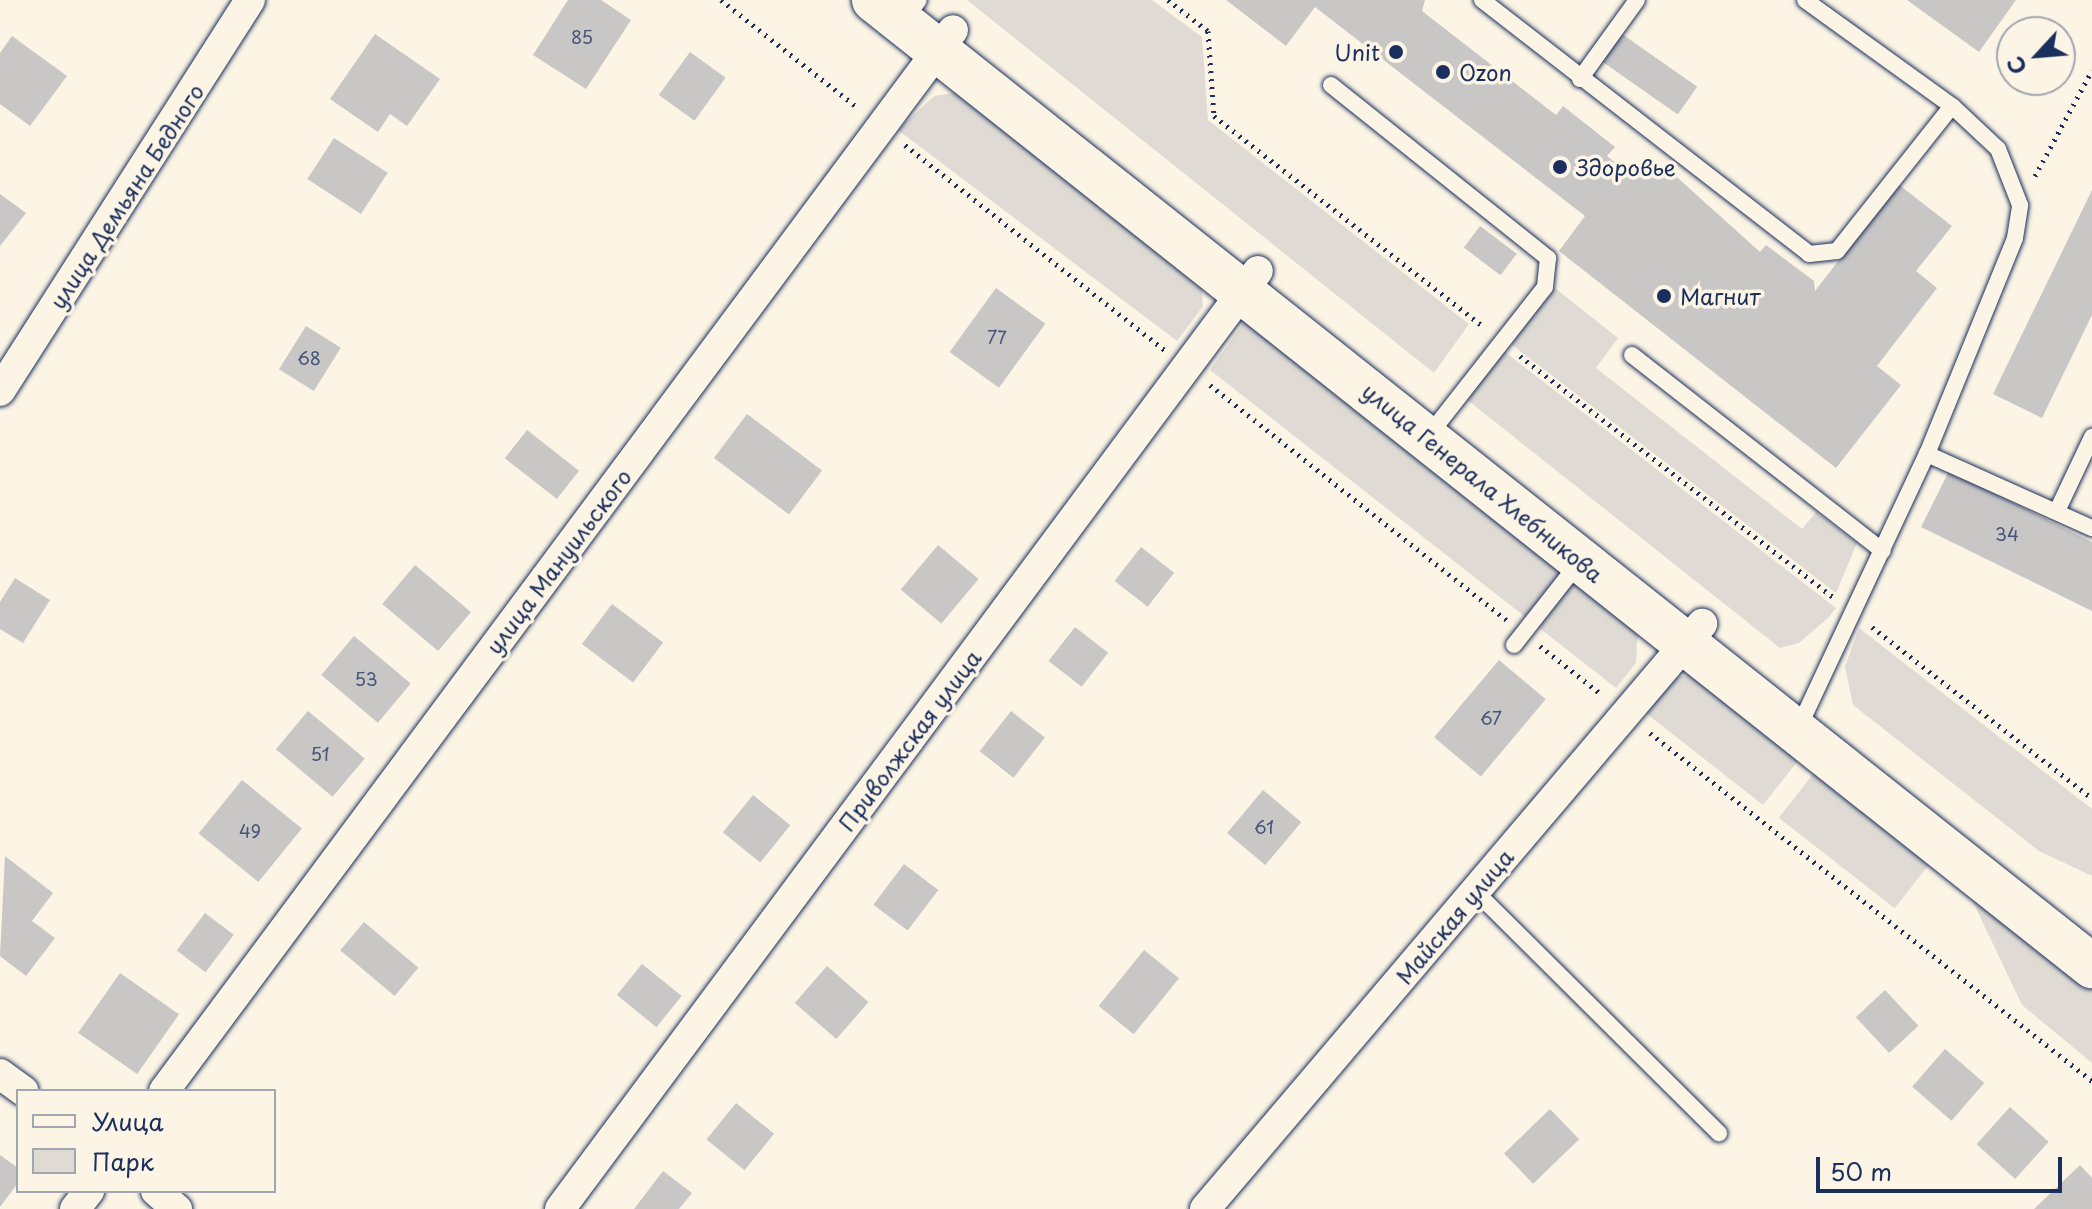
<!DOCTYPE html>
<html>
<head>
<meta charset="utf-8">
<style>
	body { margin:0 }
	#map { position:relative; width:2092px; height:1209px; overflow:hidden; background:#fcf5e5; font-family:"Playpen Sans",sans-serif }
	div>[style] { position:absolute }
	.green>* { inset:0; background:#dfdbd4; transform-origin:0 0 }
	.building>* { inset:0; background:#c8c7c6; transform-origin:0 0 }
	.path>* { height:5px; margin-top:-2.5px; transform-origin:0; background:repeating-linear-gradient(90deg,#1b2f5e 0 2px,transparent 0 8px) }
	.roads { filter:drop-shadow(0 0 2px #1b2f5e) drop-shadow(0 0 2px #1b2f5e) }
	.lane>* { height:16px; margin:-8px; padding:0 8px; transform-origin:8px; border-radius:8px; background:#fcf5e5 }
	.street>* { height:30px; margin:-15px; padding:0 15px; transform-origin:15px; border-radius:15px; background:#fcf5e5 }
	.secondary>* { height:44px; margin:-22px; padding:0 22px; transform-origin:22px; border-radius:22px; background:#fcf5e5 }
	.dots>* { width:22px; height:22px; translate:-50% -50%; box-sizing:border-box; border:4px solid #fcf5e5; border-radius:50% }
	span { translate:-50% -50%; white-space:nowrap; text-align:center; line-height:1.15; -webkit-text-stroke:7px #fcf5e5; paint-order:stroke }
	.number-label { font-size:18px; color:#465578 }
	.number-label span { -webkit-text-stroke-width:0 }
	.poi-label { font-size:22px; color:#1b2f5e }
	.right { translate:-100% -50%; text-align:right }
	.left { translate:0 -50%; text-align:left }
	.street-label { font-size:22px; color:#1b2f5e }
	.legend { position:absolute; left:16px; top:1089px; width:260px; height:104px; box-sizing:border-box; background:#fcf5e5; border:2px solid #a2a6af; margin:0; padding:10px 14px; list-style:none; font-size:24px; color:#1b2f5e }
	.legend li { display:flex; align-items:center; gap:16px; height:40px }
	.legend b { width:40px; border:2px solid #a2a6af }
	.north { position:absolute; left:1996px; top:16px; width:80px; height:80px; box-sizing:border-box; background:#fcf5e5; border:2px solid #a2a6af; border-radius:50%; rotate:244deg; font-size:22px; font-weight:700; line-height:32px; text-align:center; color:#1b2f5e }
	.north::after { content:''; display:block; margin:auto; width:28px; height:36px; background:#1b2f5e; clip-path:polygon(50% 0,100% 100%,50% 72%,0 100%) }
	.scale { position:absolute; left:1816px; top:1157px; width:246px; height:36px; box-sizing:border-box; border:4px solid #1b2f5e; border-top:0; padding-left:10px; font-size:24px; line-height:28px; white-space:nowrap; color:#1b2f5e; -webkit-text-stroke:6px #fcf5e5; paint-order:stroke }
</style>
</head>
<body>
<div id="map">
	<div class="green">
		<div style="clip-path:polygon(967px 0,1152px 0,1202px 37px,1208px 120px,1469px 324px,1434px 373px)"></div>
		<div style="clip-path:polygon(961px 92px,1201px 281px,1203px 306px,1177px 341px,898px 130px,934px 96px)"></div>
		<div style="clip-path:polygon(1541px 277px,1618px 338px,1596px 368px,1802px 529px,1816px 512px,1857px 543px,1836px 593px,1498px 334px)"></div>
		<div style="clip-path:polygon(1249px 315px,1638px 625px,1636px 663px,1616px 688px,1210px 370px)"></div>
		<div style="clip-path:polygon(1492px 342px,1836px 608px,1828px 618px,1799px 643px,1780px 648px,1456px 391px)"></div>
		<div style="clip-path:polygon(1859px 628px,2092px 809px,2092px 876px,2039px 851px,1853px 705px,1845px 667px)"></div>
		<div style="clip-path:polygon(1694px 674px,1801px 757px,1763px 805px,1638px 707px,1668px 679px)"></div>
		<div style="left:1817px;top:769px;width:147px;height:62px;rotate:38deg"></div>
		<div style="clip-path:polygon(1964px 883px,2092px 986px,2092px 1063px,2022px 1005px)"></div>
	</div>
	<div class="building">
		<div style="clip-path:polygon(568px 0,601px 0,631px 20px,586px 89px,533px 55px)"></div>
		<div style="clip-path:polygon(1226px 0,1425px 0,1422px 11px,1556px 115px,1563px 106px,1615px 147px,1607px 156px,1631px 175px,1641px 161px,1663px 178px,1669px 170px,1760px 252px,1766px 245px,1814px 281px,1815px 291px,1898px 184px,1952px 226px,1916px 271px,1937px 288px,1877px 366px,1901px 385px,1836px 468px,1559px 251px,1585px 216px,1315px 7px,1286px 46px)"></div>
		<div style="clip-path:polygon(1907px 0,2016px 0,1979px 52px)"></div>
		<div style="left:1612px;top:27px;width:104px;height:34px;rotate:35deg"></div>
		<div style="clip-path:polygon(375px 34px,440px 79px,407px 126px,390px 114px,378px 132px,330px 99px)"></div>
		<div style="clip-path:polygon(12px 36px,67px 76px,30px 126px,0 104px,0 53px)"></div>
		<div style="left:690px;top:52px;width:44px;height:53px;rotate:36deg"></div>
		<div style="left:334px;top:138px;width:64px;height:49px;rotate:33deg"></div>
		<div style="clip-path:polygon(2092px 190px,2092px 315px,2042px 418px,1993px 394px)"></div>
		<div style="clip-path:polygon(0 194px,26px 213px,0 246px)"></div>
		<div style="left:1480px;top:226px;width:46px;height:27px;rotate:37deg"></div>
		<div style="left:996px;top:288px;width:61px;height:79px;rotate:36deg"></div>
		<div style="left:306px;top:326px;width:41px;height:51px;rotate:32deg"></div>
		<div style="left:747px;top:414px;width:94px;height:55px;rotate:37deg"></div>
		<div style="left:527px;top:430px;width:66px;height:36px;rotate:38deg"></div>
		<div style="clip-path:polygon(1949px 471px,2092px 542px,2092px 611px,1921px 527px)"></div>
		<div style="left:938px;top:545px;width:53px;height:58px;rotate:40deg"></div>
		<div style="left:1141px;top:547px;width:42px;height:43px;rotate:38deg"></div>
		<div style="left:415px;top:565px;width:73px;height:51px;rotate:40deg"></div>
		<div style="clip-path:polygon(15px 578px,50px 600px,23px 643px,0 629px,0 602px)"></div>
		<div style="left:612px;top:604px;width:64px;height:50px;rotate:37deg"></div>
		<div style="left:1075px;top:627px;width:42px;height:43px;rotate:38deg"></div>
		<div style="left:354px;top:636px;width:74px;height:51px;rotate:40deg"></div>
		<div style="left:1499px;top:660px;width:61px;height:101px;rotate:40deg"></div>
		<div style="left:308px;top:711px;width:74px;height:50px;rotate:40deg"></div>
		<div style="left:1011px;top:711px;width:43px;height:51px;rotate:38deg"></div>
		<div style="left:242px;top:780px;width:77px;height:69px;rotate:39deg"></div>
		<div style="left:1263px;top:790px;width:50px;height:56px;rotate:40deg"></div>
		<div style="left:753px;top:795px;width:48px;height:48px;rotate:39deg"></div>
		<div style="clip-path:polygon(5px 856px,53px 893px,32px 921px,55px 938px,26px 976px,0 956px)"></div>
		<div style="left:904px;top:864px;width:43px;height:51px;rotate:37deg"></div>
		<div style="left:205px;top:913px;width:36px;height:47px;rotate:37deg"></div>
		<div style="left:364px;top:922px;width:71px;height:37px;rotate:40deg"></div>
		<div style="left:1144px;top:950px;width:45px;height:72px;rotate:39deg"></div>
		<div style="left:642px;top:964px;width:51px;height:40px;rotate:39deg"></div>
		<div style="left:827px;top:966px;width:55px;height:49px;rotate:41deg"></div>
		<div style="left:120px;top:973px;width:72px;height:73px;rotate:35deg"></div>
		<div style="left:1885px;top:990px;width:49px;height:40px;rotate:47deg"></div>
		<div style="left:1945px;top:1049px;width:52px;height:50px;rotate:41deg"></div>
		<div style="left:736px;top:1103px;width:49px;height:47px;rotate:39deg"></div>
		<div style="left:2010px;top:1107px;width:52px;height:50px;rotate:42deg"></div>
		<div style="left:1550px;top:1109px;width:42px;height:64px;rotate:46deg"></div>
		<div style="clip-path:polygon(0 1155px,18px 1168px,18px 1183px,0 1207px)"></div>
		<div style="clip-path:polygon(2080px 1165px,2092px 1178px,2092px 1209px,2034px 1209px)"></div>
		<div style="clip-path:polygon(663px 1171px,692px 1193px,679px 1209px,634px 1209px)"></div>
	</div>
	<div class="path">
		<div style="left:721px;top:0;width:173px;rotate:38.2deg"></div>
		<div style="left:1168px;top:0;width:51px;rotate:37.8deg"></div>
		<div style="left:1208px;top:31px;width:85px;rotate:86deg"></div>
		<div style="left:1214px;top:116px;width:343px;rotate:38deg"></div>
		<div style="left:905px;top:145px;width:331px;rotate:38.3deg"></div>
		<div style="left:2035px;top:176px;width:120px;rotate:-61.7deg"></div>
		<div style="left:1520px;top:356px;width:398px;rotate:37.6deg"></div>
		<div style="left:1210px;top:385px;width:379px;rotate:38.4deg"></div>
		<div style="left:1872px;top:627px;width:279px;rotate:37.9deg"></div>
		<div style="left:1540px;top:646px;width:78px;rotate:38.2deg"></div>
		<div style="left:1650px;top:733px;width:563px;rotate:38.21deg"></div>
	</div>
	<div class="roads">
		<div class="lane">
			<div style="left:1482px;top:0;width:414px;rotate:37.8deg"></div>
			<div style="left:1809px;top:254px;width:28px;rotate:-6deg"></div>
			<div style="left:1837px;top:251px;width:185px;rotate:-51.6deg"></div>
			<div style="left:903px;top:21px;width:26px;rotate:-53deg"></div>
			<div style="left:1580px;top:79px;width:97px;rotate:-54.2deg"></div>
			<div style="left:1331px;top:85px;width:278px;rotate:38.6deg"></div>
			<div style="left:1548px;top:258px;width:29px;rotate:96deg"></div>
			<div style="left:1545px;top:287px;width:189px;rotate:128.1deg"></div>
			<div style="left:1632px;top:355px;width:318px;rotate:38deg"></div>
			<div style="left:1927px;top:454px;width:181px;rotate:24.2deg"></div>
			<div style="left:2057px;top:511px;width:82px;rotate:-64.7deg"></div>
			<div style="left:1514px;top:645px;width:107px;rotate:-51.8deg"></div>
			<div style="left:1798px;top:729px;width:304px;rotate:-64.9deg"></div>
			<div style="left:1927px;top:454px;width:233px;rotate:-67.8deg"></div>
			<div style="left:2015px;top:238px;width:33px;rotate:-81deg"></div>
			<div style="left:2020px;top:205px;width:60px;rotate:-111.4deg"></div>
			<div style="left:1998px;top:149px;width:63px;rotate:-136.9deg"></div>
			<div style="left:1952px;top:106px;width:181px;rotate:-144.2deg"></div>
			<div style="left:1475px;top:891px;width:344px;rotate:44.8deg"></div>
		</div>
		<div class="street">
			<div style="left:0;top:391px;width:464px;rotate:-57.4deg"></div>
			<div style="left:0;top:1074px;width:29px;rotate:36deg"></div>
			<div style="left:164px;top:1091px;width:1322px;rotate:-53.36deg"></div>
			<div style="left:156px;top:1191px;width:28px;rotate:41deg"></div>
			<div style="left:75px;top:1209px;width:23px;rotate:-52deg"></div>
			<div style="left:560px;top:1209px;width:1169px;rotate:-53.35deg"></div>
			<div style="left:1205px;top:1209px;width:768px;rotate:-49.65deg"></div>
		</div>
		<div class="secondary">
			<div style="left:874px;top:0;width:1555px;rotate:38.42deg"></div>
		</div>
	</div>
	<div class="dots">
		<div style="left:1396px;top:52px;background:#1b2f5e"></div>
		<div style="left:1443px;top:72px;background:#1b2f5e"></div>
		<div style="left:1560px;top:167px;background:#1b2f5e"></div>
		<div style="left:1664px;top:296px;background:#1b2f5e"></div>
	</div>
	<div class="number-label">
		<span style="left:582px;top:37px">85</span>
		<span style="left:997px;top:337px">77</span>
		<span style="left:309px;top:358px">68</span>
		<span style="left:2007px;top:534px">34</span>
		<span style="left:366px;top:679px">53</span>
		<span style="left:1491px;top:718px">67</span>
		<span style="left:320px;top:754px">51</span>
		<span style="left:1264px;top:827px">61</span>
		<span style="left:250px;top:831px">49</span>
	</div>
	<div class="poi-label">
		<span class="right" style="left:1380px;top:52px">Unit</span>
		<span class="left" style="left:1459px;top:72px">Ozon</span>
		<span class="left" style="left:1576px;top:167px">Здоровье</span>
		<span class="left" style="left:1680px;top:296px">Магнит</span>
	</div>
	<div class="street-label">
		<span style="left:126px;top:196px;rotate:-57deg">улица Демьяна Бедного</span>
		<span style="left:1483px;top:482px;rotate:39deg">улица Генерала Хлебникова</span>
		<span style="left:558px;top:561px;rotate:-53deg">улица Мануильского</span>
		<span style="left:909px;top:740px;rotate:-53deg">Приволжская улица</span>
		<span style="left:1454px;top:916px;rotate:-50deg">Майская улица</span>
	</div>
	<ul class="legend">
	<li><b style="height:10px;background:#fcf5e5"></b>Улица</li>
	<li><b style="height:22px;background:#dfdbd4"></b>Парк</li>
	</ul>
	<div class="north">С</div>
	<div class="scale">50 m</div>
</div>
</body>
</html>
